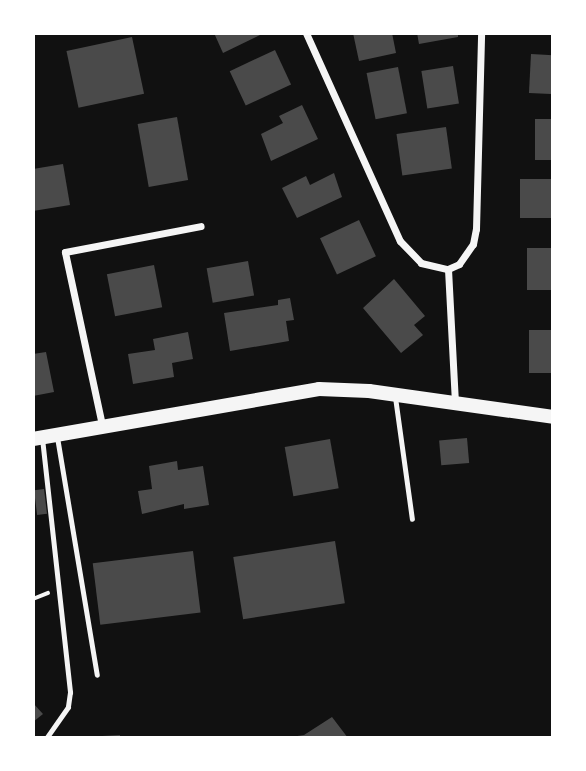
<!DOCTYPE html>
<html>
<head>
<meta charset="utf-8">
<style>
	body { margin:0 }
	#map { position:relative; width:586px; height:771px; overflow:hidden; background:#111; font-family:"Golos Text",sans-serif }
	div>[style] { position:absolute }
	.building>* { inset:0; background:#4a4a4a; transform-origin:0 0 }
	.path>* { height:3.5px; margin:-1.75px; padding:0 1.75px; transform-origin:1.75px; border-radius:1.75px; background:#f5f5f5 }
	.service>* { height:5px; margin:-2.5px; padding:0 2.5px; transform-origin:2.5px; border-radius:2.5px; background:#f5f5f5 }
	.minor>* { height:7px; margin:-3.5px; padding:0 3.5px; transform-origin:3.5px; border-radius:3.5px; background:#f5f5f5 }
	.secondary>* { height:14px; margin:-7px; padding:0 7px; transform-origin:7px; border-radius:7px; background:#f5f5f5 }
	span { translate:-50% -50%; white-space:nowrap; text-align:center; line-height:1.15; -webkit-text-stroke:5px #fff; paint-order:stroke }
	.frame { position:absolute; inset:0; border:35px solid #fff; pointer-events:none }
</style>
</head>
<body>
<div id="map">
	<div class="building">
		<div style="clip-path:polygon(214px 33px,264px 33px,223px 53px)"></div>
		<div style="clip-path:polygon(353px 33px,392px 33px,396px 53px,359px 61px)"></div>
		<div style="clip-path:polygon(417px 33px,458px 33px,458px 37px,419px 44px)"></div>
		<div style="left:132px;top:37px;width:58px;height:67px;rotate:78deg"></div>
		<div style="left:275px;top:50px;width:38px;height:50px;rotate:65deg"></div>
		<div style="left:531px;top:54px;width:22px;height:39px;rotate:3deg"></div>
		<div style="left:453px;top:66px;width:38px;height:32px;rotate:81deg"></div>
		<div style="left:398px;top:67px;width:47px;height:32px;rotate:79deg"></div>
		<div style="clip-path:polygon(302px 105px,318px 139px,271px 161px,261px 134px,283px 123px,279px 116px)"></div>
		<div style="left:177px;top:117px;width:64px;height:40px;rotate:80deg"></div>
		<div style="left:553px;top:119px;width:41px;height:18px;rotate:90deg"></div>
		<div style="left:446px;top:127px;width:42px;height:50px;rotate:82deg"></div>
		<div style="clip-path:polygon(63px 164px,70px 205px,33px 211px,33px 169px)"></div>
		<div style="clip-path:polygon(334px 173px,342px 197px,297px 218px,282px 188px,306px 176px,310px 185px)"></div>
		<div style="left:553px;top:179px;width:39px;height:33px;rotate:90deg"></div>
		<div style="left:359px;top:220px;width:40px;height:43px;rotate:65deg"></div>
		<div style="left:527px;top:248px;width:26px;height:42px"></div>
		<div style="left:248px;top:261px;width:35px;height:42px;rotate:80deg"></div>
		<div style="left:154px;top:265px;width:43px;height:48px;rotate:79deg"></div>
		<div style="clip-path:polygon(394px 279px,425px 316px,414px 325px,423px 335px,401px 353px,363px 308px)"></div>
		<div style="clip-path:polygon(290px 298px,294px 320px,286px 321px,289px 341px,230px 351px,224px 313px,278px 305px,278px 300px)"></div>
		<div style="left:529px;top:330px;width:24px;height:43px"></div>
		<div style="clip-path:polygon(188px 332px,193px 359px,172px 363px,174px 377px,133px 384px,128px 354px,155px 350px,153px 339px)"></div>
		<div style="clip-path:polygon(46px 352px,54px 392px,33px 396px,33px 354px)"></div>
		<div style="left:467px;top:438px;width:25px;height:28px;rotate:85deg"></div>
		<div style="left:330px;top:439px;width:50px;height:46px;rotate:80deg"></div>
		<div style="clip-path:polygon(177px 461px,178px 470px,203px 466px,209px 505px,184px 509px,184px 504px,142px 514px,138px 491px,152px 489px,149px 466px)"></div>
		<div style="left:44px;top:489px;width:25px;height:10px;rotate:83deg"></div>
		<div style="left:335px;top:541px;width:63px;height:103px;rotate:81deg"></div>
		<div style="left:193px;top:551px;width:62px;height:101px;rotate:83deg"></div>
		<div style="clip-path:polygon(33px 703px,43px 714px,33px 722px)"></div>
		<div style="clip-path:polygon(332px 717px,348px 738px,284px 738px,304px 735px)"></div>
		<div style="clip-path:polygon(120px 735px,120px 738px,102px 738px,102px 736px)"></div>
	</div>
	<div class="path">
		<div style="left:33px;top:599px;width:16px;rotate:-22deg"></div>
	</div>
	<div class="service">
		<div style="left:395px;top:397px;width:123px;rotate:82.1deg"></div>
		<div style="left:57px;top:437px;width:241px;rotate:80.5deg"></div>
		<div style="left:42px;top:438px;width:256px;rotate:83.7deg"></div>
		<div style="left:70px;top:692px;width:15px;rotate:98deg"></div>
		<div style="left:68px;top:707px;width:38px;rotate:125deg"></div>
	</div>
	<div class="minor">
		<div style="left:306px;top:33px;width:228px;rotate:65.7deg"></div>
		<div style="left:400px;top:241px;width:30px;rotate:46deg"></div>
		<div style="left:421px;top:263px;width:28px;rotate:13deg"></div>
		<div style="left:448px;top:269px;width:12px;rotate:-24deg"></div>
		<div style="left:459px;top:264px;width:24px;rotate:-55deg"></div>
		<div style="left:473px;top:244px;width:15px;rotate:-79deg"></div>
		<div style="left:476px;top:229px;width:196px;rotate:-88.5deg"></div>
		<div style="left:448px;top:269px;width:133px;rotate:87deg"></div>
		<div style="left:102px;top:425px;width:177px;rotate:-102.1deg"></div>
		<div style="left:65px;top:252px;width:138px;rotate:-10.8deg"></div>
	</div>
	<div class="secondary">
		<div style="left:33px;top:439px;width:290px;rotate:-9.9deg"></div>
		<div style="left:319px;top:389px;width:50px;rotate:2.3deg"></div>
		<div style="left:369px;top:391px;width:186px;rotate:8deg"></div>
	</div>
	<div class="frame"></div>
</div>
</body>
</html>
